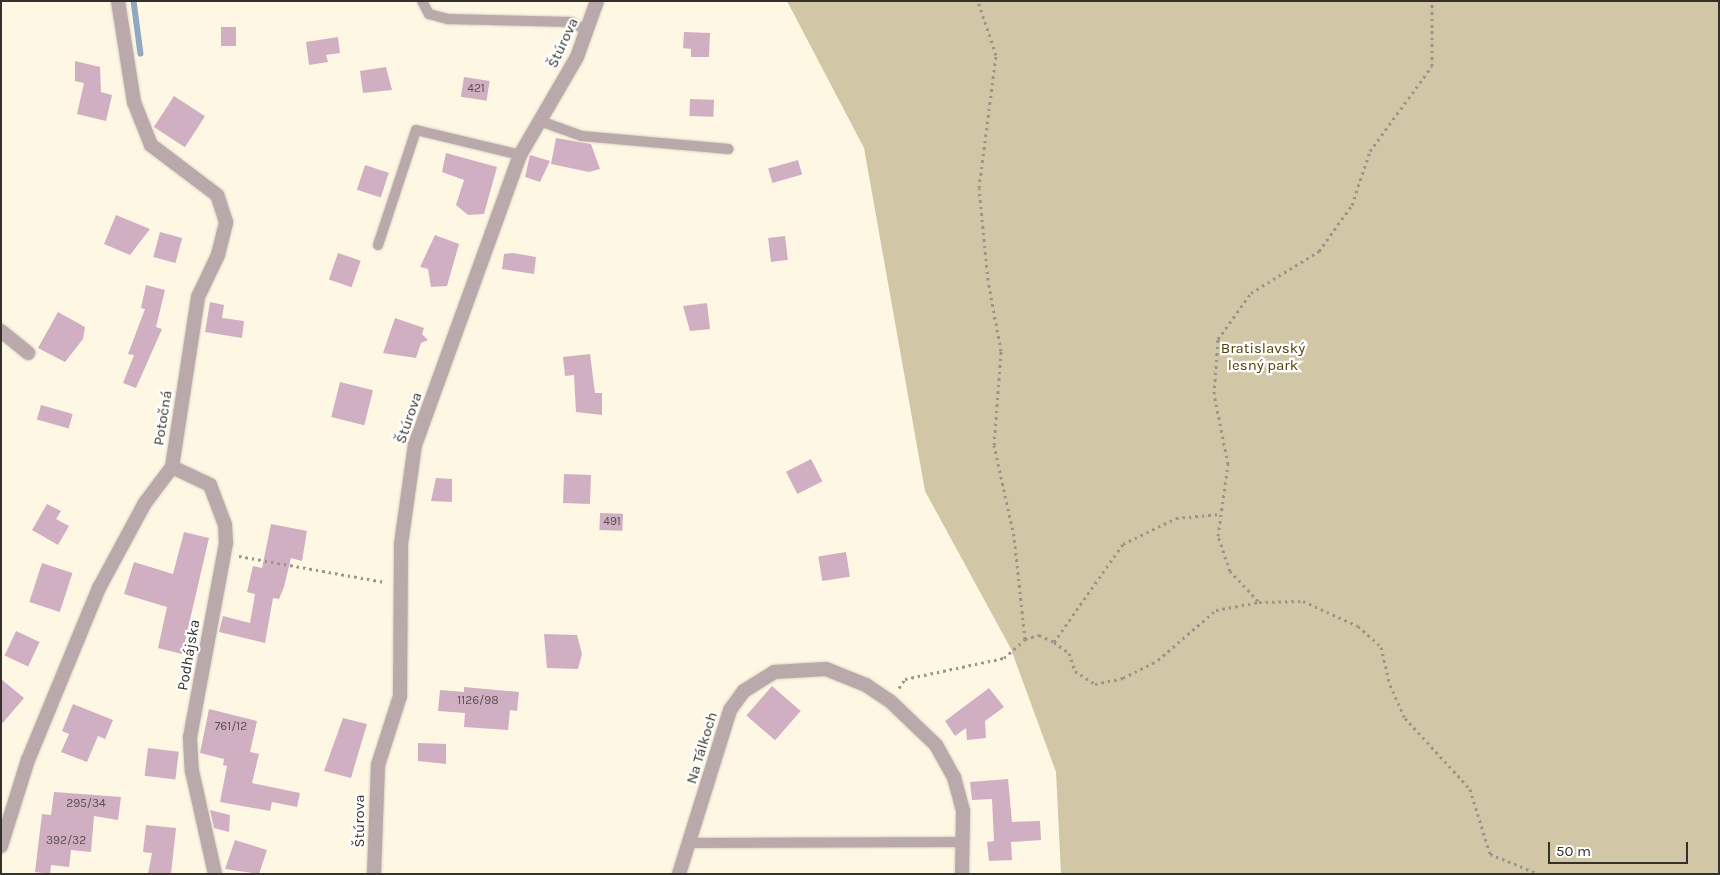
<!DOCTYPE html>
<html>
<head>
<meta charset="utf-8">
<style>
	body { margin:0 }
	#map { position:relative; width:1720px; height:875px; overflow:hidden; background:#fdf7e4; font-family:Karla,sans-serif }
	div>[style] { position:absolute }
	.green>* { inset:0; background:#d1c7a7 }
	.stream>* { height:5.5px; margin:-2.75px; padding:0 2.75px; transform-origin:2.75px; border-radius:2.75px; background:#90a8c2 }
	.building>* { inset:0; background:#d0afc3; transform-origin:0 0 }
	.path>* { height:3px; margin-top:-1.5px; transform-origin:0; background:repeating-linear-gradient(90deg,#999588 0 2.5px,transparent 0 6.5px) }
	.roads { filter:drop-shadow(0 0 1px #d9d3c3) drop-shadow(0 0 1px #d9d3c3) }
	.service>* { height:10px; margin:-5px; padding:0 5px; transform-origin:5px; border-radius:5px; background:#baa9aa }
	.minor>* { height:14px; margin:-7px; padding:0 7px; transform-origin:7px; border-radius:7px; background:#baa9aa }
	span { translate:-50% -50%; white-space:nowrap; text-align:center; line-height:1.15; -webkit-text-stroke:4.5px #fff; paint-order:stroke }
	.number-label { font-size:12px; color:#5a5050 }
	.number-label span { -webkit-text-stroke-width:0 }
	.street-label { font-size:15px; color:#33312a }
	.park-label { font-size:15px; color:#514103 }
	.frame { position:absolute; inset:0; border:2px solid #33312a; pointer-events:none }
	.scale { position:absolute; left:1548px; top:842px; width:140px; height:22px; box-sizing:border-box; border:2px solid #33312a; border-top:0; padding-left:6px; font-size:15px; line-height:18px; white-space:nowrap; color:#33312a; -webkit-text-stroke:4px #fff; paint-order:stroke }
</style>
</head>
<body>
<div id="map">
	<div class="green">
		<div style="clip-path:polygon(787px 1px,1719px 1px,1719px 874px,1061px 874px,1056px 772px,1011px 649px,925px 491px,864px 148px)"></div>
	</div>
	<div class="stream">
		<div style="left:134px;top:1px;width:53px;rotate:82.5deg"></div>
	</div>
	<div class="building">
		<div style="left:221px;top:27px;width:15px;height:19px"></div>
		<div style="clip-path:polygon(684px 32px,710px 33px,709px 57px,691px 57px,691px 49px,683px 48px)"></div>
		<div style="clip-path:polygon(338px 37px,340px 53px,326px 55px,328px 62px,309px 65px,306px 42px)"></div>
		<div style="clip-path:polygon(75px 61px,100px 67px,101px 92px,112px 95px,106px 121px,77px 114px,84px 83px,75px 81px)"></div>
		<div style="clip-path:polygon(386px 67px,392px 90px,363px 93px,360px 71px)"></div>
		<div style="left:464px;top:77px;width:26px;height:20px;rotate:9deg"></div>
		<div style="left:174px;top:96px;width:37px;height:37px;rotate:33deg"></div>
		<div style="left:690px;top:99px;width:24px;height:17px;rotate:2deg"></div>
		<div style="clip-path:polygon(556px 138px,591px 144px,600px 169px,589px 172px,551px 164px)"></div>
		<div style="clip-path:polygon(446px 153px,497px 167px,484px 214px,468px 215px,456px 205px,464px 180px,442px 172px)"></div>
		<div style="clip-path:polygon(530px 155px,550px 161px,540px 182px,525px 177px)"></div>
		<div style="left:798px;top:160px;width:15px;height:31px;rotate:74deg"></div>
		<div style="left:365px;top:165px;width:25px;height:26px;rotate:18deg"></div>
		<div style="clip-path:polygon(116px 215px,150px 229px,130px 255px,104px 244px)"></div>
		<div style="left:160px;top:232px;width:23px;height:26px;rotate:15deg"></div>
		<div style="clip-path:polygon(435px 235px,459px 244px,447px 286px,431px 287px,428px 269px,420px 267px)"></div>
		<div style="left:785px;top:236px;width:24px;height:17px;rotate:83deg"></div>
		<div style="left:338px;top:253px;width:24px;height:28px;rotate:19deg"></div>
		<div style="clip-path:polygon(513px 253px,536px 257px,534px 274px,502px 269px,504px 254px)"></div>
		<div style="clip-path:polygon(146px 285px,165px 290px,156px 327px,162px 329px,136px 388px,123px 383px,134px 355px,128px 354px,145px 309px,141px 308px)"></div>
		<div style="clip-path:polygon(210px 302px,224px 305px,222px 318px,244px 321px,242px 338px,205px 332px)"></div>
		<div style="clip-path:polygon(707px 303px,710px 329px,690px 331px,683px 306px)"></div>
		<div style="clip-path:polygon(58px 312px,85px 327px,83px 339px,65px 362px,38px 348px)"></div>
		<div style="clip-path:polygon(395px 318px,424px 328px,422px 334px,428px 340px,421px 343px,416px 358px,383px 353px)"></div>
		<div style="clip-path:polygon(590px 354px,595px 393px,602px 393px,602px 415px,576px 412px,574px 375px,565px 376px,563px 357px)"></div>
		<div style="left:340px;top:382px;width:34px;height:36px;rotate:14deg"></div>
		<div style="left:41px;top:405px;width:33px;height:15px;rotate:16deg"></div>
		<div style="left:811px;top:459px;width:25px;height:28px;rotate:63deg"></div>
		<div style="left:564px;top:474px;width:27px;height:29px;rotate:2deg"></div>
		<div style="clip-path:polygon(436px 478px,452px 479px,452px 502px,431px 501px)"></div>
		<div style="clip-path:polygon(47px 504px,61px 511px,56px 519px,69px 526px,58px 545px,32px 530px)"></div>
		<div style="left:600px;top:513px;width:23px;height:17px;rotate:2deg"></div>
		<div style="clip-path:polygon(271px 524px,307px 531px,302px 561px,291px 558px,284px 587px,279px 599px,273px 598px,265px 643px,219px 632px,223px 616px,250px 623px,255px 594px,247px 592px,253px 566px,262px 568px)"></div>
		<div style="clip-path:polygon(184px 532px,209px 538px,182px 654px,158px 648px,167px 607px,124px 594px,134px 562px,173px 574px)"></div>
		<div style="left:846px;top:552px;width:25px;height:28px;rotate:81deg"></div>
		<div style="left:42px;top:563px;width:32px;height:41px;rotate:18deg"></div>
		<div style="left:16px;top:631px;width:26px;height:27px;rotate:25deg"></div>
		<div style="clip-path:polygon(544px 634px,577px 635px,582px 654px,578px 669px,547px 668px)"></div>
		<div style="clip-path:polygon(1px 679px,24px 698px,1px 725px)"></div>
		<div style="left:772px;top:686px;width:38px;height:39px;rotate:41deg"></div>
		<div style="clip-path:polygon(464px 687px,519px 692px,517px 711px,510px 710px,508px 730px,464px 727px,465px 713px,438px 711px,440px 690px,464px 692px)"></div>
		<div style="clip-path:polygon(989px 688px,1004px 707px,985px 721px,986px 738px,967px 740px,966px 728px,955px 736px,945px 721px)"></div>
		<div style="clip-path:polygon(73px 704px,113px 720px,105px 739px,98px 736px,87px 762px,61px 752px,69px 734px,62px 731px)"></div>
		<div style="clip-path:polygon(209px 709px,257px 721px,250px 752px,259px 754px,252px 783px,300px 793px,297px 807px,272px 802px,270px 811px,220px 802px,227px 766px,223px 765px,224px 759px,200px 753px)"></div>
		<div style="clip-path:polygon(343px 718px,367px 724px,351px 778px,324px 771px)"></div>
		<div style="clip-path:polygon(418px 743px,446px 744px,446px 764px,418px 761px)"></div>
		<div style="left:148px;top:748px;width:31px;height:28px;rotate:7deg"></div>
		<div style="clip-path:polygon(1008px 779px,1012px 822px,1040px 821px,1041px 840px,1011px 842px,1012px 860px,989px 861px,987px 842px,994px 841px,992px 799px,972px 800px,970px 782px)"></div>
		<div style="clip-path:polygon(54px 792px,121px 797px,118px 820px,94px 816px,91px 852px,71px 850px,69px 867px,51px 865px,50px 874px,35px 872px,42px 814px,51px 815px)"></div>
		<div style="clip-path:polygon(210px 810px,230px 815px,229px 832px,214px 828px)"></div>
		<div style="clip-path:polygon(146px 825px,176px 828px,171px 874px,148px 874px,152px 853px,143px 852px)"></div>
		<div style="clip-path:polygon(235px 840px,267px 850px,259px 874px,225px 869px)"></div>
	</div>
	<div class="path">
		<div style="left:1718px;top:1px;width:1px"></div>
		<div style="left:239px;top:556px;width:148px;rotate:10.1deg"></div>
		<div style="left:1258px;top:601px;width:41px;rotate:-133deg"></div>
		<div style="left:1230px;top:571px;width:37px;rotate:-109deg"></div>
		<div style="left:1218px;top:536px;width:73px;rotate:-82.1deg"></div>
		<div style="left:1228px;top:464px;width:71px;rotate:-101.3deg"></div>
		<div style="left:1214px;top:394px;width:55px;rotate:-85.8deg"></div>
		<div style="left:1218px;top:339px;width:57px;rotate:-54.3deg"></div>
		<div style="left:1251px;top:293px;width:80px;rotate:-31.7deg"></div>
		<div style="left:1319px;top:251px;width:57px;rotate:-54.3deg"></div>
		<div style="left:1352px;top:205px;width:57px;rotate:-71.6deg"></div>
		<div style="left:1370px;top:151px;width:105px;rotate:-53.9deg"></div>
		<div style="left:1432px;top:66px;width:65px;rotate:-90deg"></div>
		<div style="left:1025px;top:639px;width:15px;rotate:-16deg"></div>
		<div style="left:1039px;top:635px;width:17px;rotate:25deg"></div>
		<div style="left:1054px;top:642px;width:19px;rotate:36deg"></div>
		<div style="left:1069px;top:653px;width:19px;rotate:72deg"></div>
		<div style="left:1075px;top:671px;width:24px;rotate:33deg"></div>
		<div style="left:1095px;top:684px;width:29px;rotate:-12deg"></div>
		<div style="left:1123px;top:678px;width:39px;rotate:-27deg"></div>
		<div style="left:1158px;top:660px;width:77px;rotate:-40.8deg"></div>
		<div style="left:1216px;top:610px;width:44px;rotate:-10.5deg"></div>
		<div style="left:1259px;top:602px;width:44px;rotate:-1.3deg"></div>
		<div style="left:1303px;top:601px;width:60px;rotate:24.4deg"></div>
		<div style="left:1358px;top:626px;width:31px;rotate:42deg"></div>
		<div style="left:1381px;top:647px;width:39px;rotate:77deg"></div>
		<div style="left:1390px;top:685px;width:36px;rotate:66deg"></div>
		<div style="left:1405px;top:718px;width:96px;rotate:47.5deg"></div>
		<div style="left:1470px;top:789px;width:68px;rotate:72.9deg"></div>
		<div style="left:1490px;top:854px;width:53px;rotate:22.2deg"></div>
		<div style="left:1054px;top:642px;width:120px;rotate:-54.9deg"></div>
		<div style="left:1123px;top:544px;width:59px;rotate:-26.1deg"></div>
		<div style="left:1176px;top:518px;width:45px;rotate:-5.1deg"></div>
		<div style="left:899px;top:688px;width:11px;rotate:-56deg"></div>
		<div style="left:905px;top:679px;width:101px;rotate:-12deg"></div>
		<div style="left:1004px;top:658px;width:28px;rotate:-42deg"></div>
		<div style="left:1025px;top:639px;width:104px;rotate:-96.1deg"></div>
		<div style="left:1014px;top:536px;width:93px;rotate:-102.4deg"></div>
		<div style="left:994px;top:445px;width:94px;rotate:-85.7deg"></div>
		<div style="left:1001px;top:351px;width:72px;rotate:-100.4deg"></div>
		<div style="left:988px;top:280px;width:92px;rotate:-95.6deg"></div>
		<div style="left:979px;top:188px;width:134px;rotate:-82.7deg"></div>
		<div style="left:996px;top:55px;width:57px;rotate:-108.4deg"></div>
	</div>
	<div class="roads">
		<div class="service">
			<div style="left:422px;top:1px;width:15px;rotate:62deg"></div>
			<div style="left:429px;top:14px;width:20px;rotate:15deg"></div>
			<div style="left:448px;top:19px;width:123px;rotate:1.4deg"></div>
			<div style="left:571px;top:22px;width:19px;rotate:28deg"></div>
			<div style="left:540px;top:121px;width:45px;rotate:19.7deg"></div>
			<div style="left:582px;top:136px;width:147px;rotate:5.1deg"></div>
			<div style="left:378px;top:245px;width:121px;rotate:-71.7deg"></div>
			<div style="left:416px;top:130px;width:107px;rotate:13.5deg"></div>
			<div style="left:690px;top:843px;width:274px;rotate:-0.2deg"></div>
		</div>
		<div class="minor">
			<div style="left:1px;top:331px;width:35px;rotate:39deg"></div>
			<div style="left:172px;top:467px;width:42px;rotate:25.3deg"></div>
			<div style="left:210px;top:485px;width:43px;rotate:69.4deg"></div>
			<div style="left:225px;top:525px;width:18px;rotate:87deg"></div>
			<div style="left:226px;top:543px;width:198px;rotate:100.5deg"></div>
			<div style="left:190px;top:738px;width:33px;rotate:87deg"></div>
			<div style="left:192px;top:771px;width:106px;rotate:77.4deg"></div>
			<div style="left:1px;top:846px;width:90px;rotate:-72.6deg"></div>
			<div style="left:28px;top:760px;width:186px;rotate:-67.6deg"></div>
			<div style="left:99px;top:588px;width:97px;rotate:-61.6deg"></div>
			<div style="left:145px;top:503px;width:45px;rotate:-53.1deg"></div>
			<div style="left:172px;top:467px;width:172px;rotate:-81.3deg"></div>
			<div style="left:198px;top:297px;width:47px;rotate:-64.5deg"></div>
			<div style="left:218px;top:255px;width:34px;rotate:-76deg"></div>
			<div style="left:226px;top:222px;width:28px;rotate:-108deg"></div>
			<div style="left:217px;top:195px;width:83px;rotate:-142.9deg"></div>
			<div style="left:151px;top:145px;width:46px;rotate:-111.6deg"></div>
			<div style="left:134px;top:102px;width:102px;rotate:-99deg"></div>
			<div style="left:374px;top:874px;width:109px;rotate:-87.9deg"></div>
			<div style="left:378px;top:765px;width:72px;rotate:-72.3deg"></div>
			<div style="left:400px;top:696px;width:152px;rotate:-89.6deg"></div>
			<div style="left:401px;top:544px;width:100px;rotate:-82deg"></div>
			<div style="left:415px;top:445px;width:308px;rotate:-70.1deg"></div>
			<div style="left:520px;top:155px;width:113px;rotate:-59.8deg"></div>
			<div style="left:577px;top:57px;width:59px;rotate:-70.3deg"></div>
			<div style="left:679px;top:874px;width:172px;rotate:-72.7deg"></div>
			<div style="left:730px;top:710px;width:24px;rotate:-54deg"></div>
			<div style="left:744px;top:691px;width:36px;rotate:-32deg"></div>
			<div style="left:774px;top:672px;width:52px;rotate:-3.3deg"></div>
			<div style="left:826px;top:669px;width:43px;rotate:21.8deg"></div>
			<div style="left:866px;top:685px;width:29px;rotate:34deg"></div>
			<div style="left:890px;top:701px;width:64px;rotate:43.7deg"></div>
			<div style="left:936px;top:745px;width:37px;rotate:61deg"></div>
			<div style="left:954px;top:777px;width:35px;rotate:75deg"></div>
			<div style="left:963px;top:811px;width:63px;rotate:90.9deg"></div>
		</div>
	</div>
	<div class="number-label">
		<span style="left:476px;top:89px">421</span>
		<span style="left:612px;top:522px">491</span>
		<span style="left:478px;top:701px">1126/98</span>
		<span style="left:231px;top:727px">761/12</span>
		<span style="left:86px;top:804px">295/34</span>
		<span style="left:66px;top:841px">392/32</span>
	</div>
	<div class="street-label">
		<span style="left:563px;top:43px;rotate:-65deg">Štúrova</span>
		<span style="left:163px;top:418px;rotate:-81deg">Potočná</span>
		<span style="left:409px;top:418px;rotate:-71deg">Štúrova</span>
		<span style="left:189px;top:655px;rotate:-80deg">Podhájska</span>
		<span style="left:702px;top:748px;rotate:-73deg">Na Tálkoch</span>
		<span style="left:360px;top:821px;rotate:-90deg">Štúrova</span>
	</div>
	<div class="park-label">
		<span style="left:1263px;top:357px">Bratislavský<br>lesný park</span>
	</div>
	<div class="frame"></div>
	<div class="scale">50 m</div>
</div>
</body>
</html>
